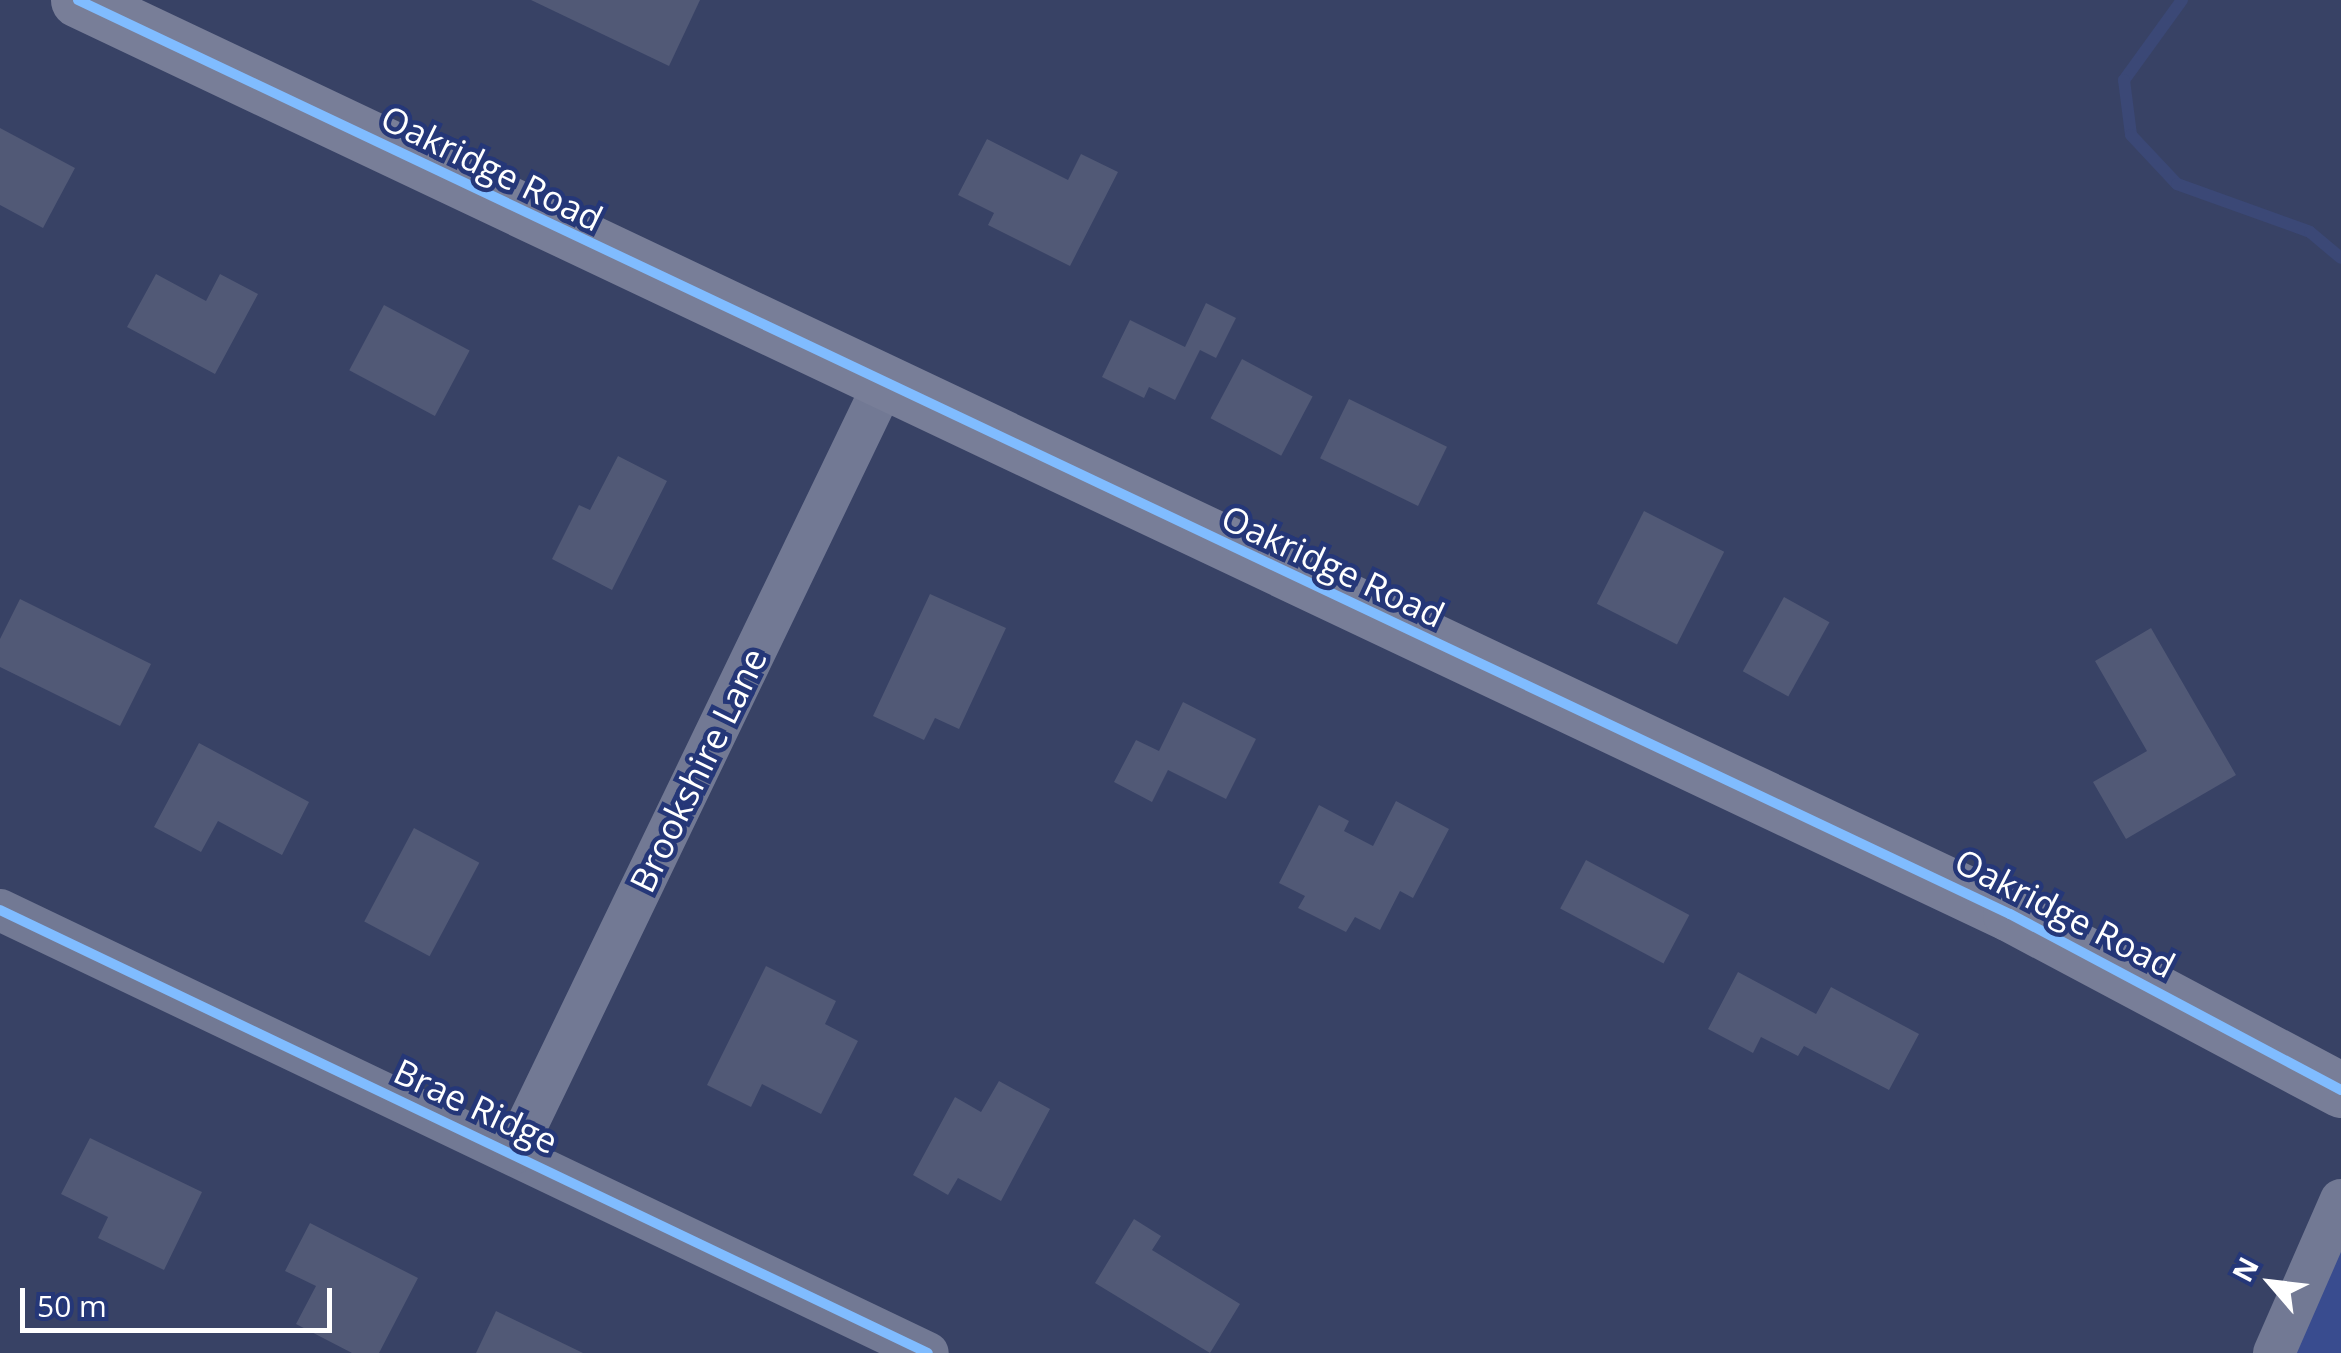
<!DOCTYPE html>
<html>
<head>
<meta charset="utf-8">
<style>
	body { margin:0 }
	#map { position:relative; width:2341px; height:1353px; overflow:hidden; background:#384265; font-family:"Open Sans",sans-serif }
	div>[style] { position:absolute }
	.green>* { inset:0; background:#394c8f }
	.stream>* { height:12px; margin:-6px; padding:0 6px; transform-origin:6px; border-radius:6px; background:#3b4876 }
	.building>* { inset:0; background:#515976; transform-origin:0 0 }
	.street>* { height:42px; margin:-21px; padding:0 21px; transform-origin:21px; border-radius:21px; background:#727994 }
	.secondary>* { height:55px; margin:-27.5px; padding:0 27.5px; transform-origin:27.5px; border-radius:27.5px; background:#787e98 }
	.cycleway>* { height:10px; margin:-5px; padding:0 5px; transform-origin:5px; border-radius:5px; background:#80bcff }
	span { translate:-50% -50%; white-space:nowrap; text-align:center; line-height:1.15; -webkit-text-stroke:9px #253778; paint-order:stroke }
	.street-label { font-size:35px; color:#fff }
	.north { position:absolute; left:2221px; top:1233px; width:100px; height:100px; -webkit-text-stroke:8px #253778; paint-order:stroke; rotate:298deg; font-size:28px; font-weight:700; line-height:40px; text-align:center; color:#fff }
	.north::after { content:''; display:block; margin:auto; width:35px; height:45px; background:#fff; clip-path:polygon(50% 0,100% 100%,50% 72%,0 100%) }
	.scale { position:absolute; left:20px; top:1288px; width:312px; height:45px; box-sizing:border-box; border:5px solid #fff; border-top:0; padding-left:12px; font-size:30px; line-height:35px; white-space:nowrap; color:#fff; -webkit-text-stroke:8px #253778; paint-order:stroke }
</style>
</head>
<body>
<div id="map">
	<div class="green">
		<div style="clip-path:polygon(2341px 1208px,2341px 1353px,2276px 1353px)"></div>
	</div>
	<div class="stream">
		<div style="left:2182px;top:0;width:99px;rotate:125.9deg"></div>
		<div style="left:2124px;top:80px;width:55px;rotate:82.7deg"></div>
		<div style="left:2131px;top:135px;width:67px;rotate:46.8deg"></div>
		<div style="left:2177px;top:184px;width:141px;rotate:19.8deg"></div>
		<div style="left:2310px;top:232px;width:40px;rotate:40deg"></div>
	</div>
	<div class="building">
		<div style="clip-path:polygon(531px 0,700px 0,669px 66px)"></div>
		<div style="clip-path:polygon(0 128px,75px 168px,43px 228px,0 205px)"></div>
		<div style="clip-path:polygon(987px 139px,1068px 180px,1081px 154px,1118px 172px,1070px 266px,988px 225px,994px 213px,958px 195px)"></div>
		<div style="clip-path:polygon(156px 274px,206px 301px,220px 274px,258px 294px,215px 374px,127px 327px)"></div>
		<div style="clip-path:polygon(1206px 303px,1236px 318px,1216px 358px,1200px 350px,1175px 400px,1149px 387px,1144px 398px,1102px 377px,1130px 320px,1185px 347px)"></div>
		<div style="left:384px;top:305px;width:97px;height:74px;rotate:28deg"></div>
		<div style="left:1242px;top:359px;width:80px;height:67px;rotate:28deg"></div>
		<div style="left:1349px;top:399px;width:109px;height:66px;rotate:26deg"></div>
		<div style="clip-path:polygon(618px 456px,667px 481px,612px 590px,552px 559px,579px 505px,590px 510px)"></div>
		<div style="left:1644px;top:511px;width:90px;height:104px;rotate:27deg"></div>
		<div style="clip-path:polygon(930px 594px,1006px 628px,959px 729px,935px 718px,924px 740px,873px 716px)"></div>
		<div style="left:1784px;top:597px;width:52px;height:85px;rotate:29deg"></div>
		<div style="clip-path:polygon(20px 599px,151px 664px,120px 726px,0 667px,0 639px)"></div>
		<div style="clip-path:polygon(2151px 628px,2236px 775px,2126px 839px,2093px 782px,2147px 751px,2095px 661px)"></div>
		<div style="clip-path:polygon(1183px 702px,1256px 739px,1226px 799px,1168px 770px,1152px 802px,1114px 782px,1136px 740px,1159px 751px)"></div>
		<div style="clip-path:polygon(199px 743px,309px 802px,282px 855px,218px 821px,201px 852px,154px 827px)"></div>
		<div style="clip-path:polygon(1396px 801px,1449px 829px,1413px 898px,1400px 891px,1380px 930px,1355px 917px,1346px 932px,1298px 908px,1305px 896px,1279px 883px,1319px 805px,1349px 821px,1344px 831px,1373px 846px)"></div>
		<div style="left:414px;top:828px;width:74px;height:106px;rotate:28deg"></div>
		<div style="left:1586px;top:860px;width:117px;height:55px;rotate:28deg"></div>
		<div style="clip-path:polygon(766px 966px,836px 1001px,825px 1024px,858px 1041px,821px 1114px,762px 1084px,751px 1107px,707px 1085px)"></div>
		<div style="clip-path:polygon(1738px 972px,1816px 1014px,1831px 987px,1919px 1034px,1889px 1090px,1804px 1046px,1798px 1056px,1761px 1037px,1753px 1053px,1708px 1029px)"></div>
		<div style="clip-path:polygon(999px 1081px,1050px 1109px,1001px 1201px,958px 1178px,948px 1195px,913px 1175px,955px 1097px,981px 1112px)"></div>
		<div style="clip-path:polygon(90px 1138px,202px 1192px,164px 1270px,98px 1238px,108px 1217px,61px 1194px)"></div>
		<div style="clip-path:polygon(1134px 1219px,1161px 1236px,1152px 1250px,1240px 1304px,1210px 1353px,1095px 1283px)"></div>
		<div style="clip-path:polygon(310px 1223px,418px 1278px,379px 1353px,352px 1353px,296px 1324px,316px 1286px,285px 1271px)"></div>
		<div style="clip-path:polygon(496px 1311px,583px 1353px,476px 1353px)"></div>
	</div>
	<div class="street">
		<div style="left:0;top:910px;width:1028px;rotate:25.52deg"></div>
		<div style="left:513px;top:1154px;width:852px;rotate:-64.28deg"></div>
		<div style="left:2274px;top:1353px;width:167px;rotate:-66.4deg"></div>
	</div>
	<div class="secondary">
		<div style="left:78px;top:0;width:2137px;rotate:25.32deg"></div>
		<div style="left:2010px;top:914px;width:375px;rotate:28deg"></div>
	</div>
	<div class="cycleway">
		<div style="left:78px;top:0;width:2137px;rotate:25.32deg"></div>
		<div style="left:2010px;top:914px;width:375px;rotate:28deg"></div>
		<div style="left:0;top:910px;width:1028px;rotate:25.52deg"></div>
	</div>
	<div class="street-label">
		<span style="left:492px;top:168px;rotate:26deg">Oakridge Road</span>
		<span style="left:1333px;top:566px;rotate:25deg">Oakridge Road</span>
		<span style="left:698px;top:770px;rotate:-64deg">Brookshire Lane</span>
		<span style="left:2065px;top:913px;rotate:27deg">Oakridge Road</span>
		<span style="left:476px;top:1106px;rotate:25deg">Brae Ridge</span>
	</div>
	<div class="north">N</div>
	<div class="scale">50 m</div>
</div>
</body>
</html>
